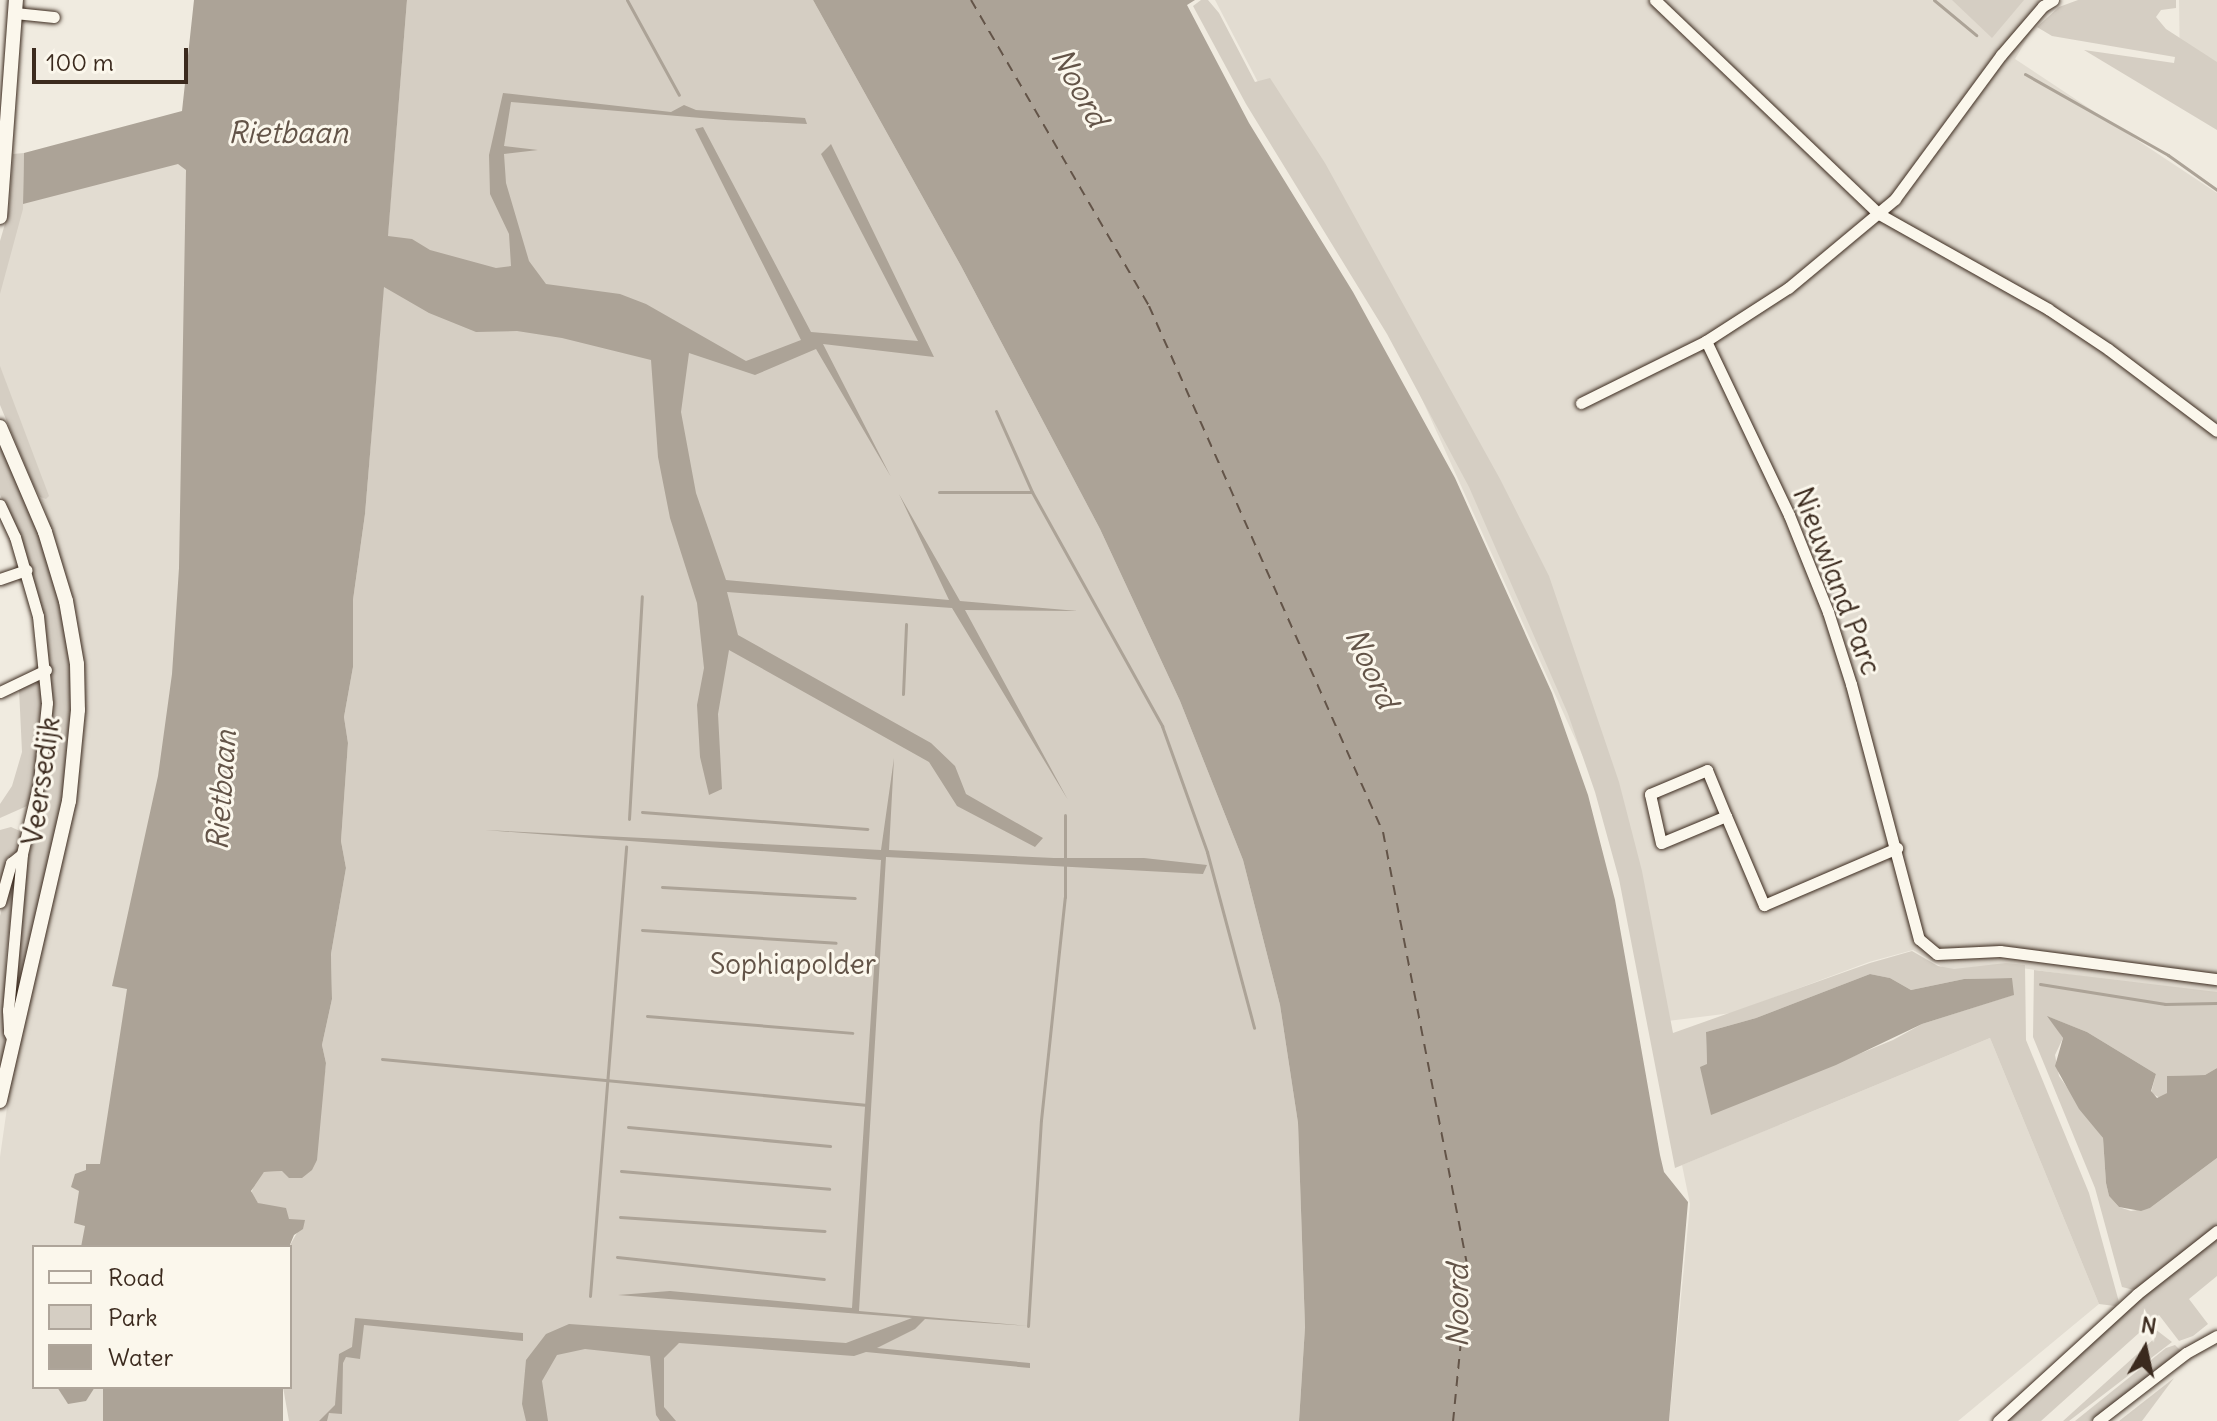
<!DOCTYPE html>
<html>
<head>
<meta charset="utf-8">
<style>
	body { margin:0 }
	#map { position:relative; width:2217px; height:1421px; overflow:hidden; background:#f0ebe0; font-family:Delius,sans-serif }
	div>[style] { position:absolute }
	.built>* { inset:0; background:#e2dcd1 }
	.green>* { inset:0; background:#d5cec3 }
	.water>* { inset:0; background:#aca397; transform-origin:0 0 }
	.stream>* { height:3px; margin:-1.5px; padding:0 1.5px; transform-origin:1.5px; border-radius:1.5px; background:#aca397 }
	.ferry>* { height:2px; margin-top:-1px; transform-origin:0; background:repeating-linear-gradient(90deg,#635448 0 10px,transparent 0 18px) }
	.roads { filter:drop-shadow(0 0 2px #3b2a1e) drop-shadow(0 0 2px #3b2a1e) }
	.minor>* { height:11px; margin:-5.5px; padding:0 5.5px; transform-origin:5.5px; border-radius:5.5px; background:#fbf7ec }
	.major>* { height:14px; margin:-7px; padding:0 7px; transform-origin:7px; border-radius:7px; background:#fbf7ec }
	span { translate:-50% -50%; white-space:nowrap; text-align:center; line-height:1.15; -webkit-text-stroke:6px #fbf7ec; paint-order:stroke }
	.street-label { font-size:28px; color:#3b2a1e }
	.park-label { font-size:28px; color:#625347 }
	.water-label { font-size:30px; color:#635448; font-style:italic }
	.legend { position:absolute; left:32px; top:1245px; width:260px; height:144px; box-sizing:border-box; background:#fbf7ec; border:2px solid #aea59a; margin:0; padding:10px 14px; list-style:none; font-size:24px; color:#3b2a1e }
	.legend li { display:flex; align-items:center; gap:16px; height:40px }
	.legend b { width:40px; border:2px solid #aea59a }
	.north { position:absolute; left:2105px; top:1309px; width:80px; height:80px; -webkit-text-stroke:6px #fbf7ec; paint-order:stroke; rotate:9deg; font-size:22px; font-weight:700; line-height:32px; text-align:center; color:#3b2a1e }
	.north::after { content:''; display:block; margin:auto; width:28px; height:36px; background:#3b2a1e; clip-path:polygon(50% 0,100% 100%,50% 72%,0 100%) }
	.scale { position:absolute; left:32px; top:48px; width:156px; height:36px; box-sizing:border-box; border:4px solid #3b2a1e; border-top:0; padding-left:10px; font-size:24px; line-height:28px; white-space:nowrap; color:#3b2a1e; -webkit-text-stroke:6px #fbf7ec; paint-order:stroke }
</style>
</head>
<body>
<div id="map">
	<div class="built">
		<div style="clip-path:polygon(1215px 0,2050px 0,2015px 59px,2217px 193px,2217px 995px,2022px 968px,1949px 971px,1913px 950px,1869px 962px,1732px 1013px,1652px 1023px,1609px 814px,1412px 377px)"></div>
		<div style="clip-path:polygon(2179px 0,2217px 0,2217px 100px,2180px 73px)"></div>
		<div style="clip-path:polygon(188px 155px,189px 575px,121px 1247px,34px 1247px,34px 1387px,134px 1387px,138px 1421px,0 1421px,0 1157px,76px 624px,50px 525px,0 371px,0 289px,23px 200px)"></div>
		<div style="clip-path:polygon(1990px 1038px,2099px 1304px,1958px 1421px,1669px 1421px,1690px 1204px,1682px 1165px)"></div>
	</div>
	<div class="green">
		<div style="clip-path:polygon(407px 0,813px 0,961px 266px,1100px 529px,1180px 701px,1243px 860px,1280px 1005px,1298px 1123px,1305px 1327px,1299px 1421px,289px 1421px,283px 1387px,290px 1387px,289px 1247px,298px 1231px,289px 1219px,258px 1203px,251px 1194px,256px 1179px,264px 1172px,282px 1171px,321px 1107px,326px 1063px,322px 1045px,332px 999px,331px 954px,346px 868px,341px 841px,348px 743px,344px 717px,353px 667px,353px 600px,365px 514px)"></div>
		<div style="clip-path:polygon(evenodd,1201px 0,1208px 0,1219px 13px,1255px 82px,1270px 78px,1325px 163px,1500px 479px,1549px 576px,1619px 782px,1642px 871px,1673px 1033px,1870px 963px,1912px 951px,1938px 966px,1954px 969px,2006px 963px,2025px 965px,2026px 1040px,2089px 1193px,2119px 1302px,2115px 1306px,2099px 1304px,1990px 1038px,1675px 1168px,1619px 879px,1595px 792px,1568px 714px,1469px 487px,1387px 334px,1246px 104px,1193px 6px,1201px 0,1870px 974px,1890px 978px,1911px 990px,1964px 979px,2011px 978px,2013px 995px,1922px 1024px,1893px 1040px,1786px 1084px,1707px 1064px,1706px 1032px,1756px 1018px,1870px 974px)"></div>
		<div style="clip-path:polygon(1952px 0,2024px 0,1992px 38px)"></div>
		<div style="clip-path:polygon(2078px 0,2176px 0,2176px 8px,2161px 10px,2156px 17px,2166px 29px,2217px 62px,2217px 130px,2084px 50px,2174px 63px,2175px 57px,2052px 36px,2037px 27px,2059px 7px)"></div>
		<div style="clip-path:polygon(24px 153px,23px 209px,0 294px,0 241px,9px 210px,13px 154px)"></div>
		<div style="clip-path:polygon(0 366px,49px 496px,46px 499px,40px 497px,33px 484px,0 405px)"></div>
		<div style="clip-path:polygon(0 438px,40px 533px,65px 618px,73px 713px,64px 793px,17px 1002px,14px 1001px,24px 880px,50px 745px,51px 708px,50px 666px,42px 619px,19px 533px,0 495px)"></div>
		<div style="clip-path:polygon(34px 681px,40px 683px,42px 692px,38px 774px,27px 806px,0 818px,0 804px,12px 786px,22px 752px,19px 689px)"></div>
		<div style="clip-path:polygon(11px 827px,20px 831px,22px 837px,17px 851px,7px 858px,0 887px,0 830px)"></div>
		<div style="clip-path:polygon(16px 867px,6px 958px,4px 1070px,0 1083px,0 916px,10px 875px)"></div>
		<div style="clip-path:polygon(2034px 970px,2217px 992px,2217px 1068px,2205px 1075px,2167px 1076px,2167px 1093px,2160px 1098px,2151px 1093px,2156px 1074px,2087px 1032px,2049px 1017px,2063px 1038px,2055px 1055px,2059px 1076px,2103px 1138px,2106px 1183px,2109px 1196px,2119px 1207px,2131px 1211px,2150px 1208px,2217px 1158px,2217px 1226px,2134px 1290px,2122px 1287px,2095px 1188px,2033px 1037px)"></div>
		<div style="clip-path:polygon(2217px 1233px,2217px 1276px,2189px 1299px,2208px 1324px,2193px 1336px,2179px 1341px,2159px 1315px,2041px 1421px,2004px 1421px,2175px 1266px)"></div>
		<div style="clip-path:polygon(2155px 1329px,2172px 1342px,2069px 1421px,2063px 1421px,2156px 1337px)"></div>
		<div style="clip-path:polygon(2175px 1345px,2181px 1351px,2091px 1421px,2075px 1421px,2166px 1348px)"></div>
		<div style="clip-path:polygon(2174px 1378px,2142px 1421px,2119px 1421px)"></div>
	</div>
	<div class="water">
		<div style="clip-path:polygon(194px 0,407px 0,388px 236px,412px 239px,430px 250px,496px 268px,511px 266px,509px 234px,490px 194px,489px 155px,503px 93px,671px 112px,684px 105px,696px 110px,805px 118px,807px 124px,725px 120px,511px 102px,504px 146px,538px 150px,504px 154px,506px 183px,529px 261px,546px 284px,620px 294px,646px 304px,746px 361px,801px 340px,695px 129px,703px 127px,811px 332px,918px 341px,821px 154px,831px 144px,934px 357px,823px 344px,891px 477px,816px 349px,755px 375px,689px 353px,681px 412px,696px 493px,726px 580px,949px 600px,899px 494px,960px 601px,1078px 611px,965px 610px,1068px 800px,952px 608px,727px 592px,738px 635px,931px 743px,955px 766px,966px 794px,1043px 838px,1035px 847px,957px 806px,929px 762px,729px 650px,718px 714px,722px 789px,709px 795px,700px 757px,697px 705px,704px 668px,697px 603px,670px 518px,658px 457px,651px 360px,562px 338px,517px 331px,476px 332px,429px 313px,384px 287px,365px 514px,353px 600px,353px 667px,344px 717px,348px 743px,341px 841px,346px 868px,331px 954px,332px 999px,322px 1045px,326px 1063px,317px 1160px,312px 1170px,302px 1178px,289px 1178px,282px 1171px,264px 1172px,251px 1191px,258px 1203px,286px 1208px,289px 1219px,305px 1220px,303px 1229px,294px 1235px,289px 1247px,81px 1247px,85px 1226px,74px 1223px,79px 1191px,71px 1187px,75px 1174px,86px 1170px,86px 1164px,100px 1164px,127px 989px,112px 986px,158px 776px,172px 674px,179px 568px,186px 170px,178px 164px,23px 204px,24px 153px,182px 111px)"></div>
		<div style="clip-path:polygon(813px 0,1195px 0,1187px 5px,1249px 123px,1353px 292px,1455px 478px,1552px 693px,1588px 795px,1615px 900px,1660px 1155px,1664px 1172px,1688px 1202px,1669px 1421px,1299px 1421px,1305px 1327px,1298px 1123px,1280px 1005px,1243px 860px,1180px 701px,1100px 529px,961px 266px)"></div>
		<div style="clip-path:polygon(894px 758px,889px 850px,1054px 858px,1144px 858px,1207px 865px,1203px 874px,886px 857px,859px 1311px,1028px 1326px,925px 1319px,915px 1329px,877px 1348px,1030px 1363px,1030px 1368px,866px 1352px,854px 1356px,679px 1343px,664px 1358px,664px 1407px,676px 1421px,660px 1421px,656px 1415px,650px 1356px,585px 1349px,557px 1355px,542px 1381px,548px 1421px,526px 1421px,522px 1404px,526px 1360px,546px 1334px,569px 1324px,846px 1343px,912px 1318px,618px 1295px,670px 1291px,852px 1308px,881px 860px,485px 830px,881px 850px)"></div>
		<div style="clip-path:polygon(1870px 974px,1890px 978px,1911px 990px,1964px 979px,2012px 978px,2014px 995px,1922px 1024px,1836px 1065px,1711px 1115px,1700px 1067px,1707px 1064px,1706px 1032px,1756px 1018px)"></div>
		<div style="clip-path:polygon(2047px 1016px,2087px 1032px,2156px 1074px,2151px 1091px,2157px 1098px,2167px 1093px,2167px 1076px,2205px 1075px,2217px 1068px,2217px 1158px,2150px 1208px,2141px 1211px,2119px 1207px,2109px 1196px,2106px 1183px,2103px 1138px,2079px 1109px,2055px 1066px,2063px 1038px)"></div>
		<div style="clip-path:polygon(355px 1318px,523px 1333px,523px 1341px,364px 1325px,360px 1359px,346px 1357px,343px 1363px,342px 1414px,329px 1413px,327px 1421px,319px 1421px,335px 1405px,339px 1354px,352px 1347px)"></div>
		<div style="clip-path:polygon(57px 1387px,95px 1387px,86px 1401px,68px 1404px)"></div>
		<div style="left:103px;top:1387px;width:180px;height:34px"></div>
	</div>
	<div class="stream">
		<div style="left:627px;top:0;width:108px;rotate:61.3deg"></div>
		<div style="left:1934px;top:0;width:55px;rotate:39.8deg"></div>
		<div style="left:2025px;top:74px;width:164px;rotate:29.5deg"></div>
		<div style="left:2168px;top:155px;width:60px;rotate:35.5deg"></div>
		<div style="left:996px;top:411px;width:89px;rotate:66deg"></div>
		<div style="left:1032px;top:492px;width:268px;rotate:60.9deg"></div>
		<div style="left:1162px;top:726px;width:134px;rotate:70.3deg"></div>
		<div style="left:1207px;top:852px;width:182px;rotate:75deg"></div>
		<div style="left:939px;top:492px;width:92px"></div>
		<div style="left:903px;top:694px;width:70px;rotate:-87.5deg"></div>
		<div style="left:642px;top:812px;width:226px;rotate:4.3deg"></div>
		<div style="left:629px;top:819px;width:223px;rotate:-86.7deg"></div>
		<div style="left:662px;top:887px;width:193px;rotate:3.3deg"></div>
		<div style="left:642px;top:930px;width:194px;rotate:3.8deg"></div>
		<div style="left:2040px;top:984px;width:127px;rotate:9.1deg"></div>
		<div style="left:2165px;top:1004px;width:52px;rotate:-1.1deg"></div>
		<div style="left:647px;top:1016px;width:206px;rotate:4.7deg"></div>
		<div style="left:382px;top:1059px;width:485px;rotate:5.4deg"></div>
		<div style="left:628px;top:1127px;width:203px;rotate:5.4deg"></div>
		<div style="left:621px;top:1171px;width:209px;rotate:4.9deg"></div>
		<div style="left:620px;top:1217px;width:205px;rotate:3.9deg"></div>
		<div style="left:617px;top:1257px;width:208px;rotate:6.1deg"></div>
		<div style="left:590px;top:1296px;width:451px;rotate:-85.4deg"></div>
		<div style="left:1028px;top:1326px;width:206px;rotate:-86.4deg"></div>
		<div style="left:1041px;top:1120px;width:224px;rotate:-83.9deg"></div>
		<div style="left:1065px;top:897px;width:82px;rotate:-90deg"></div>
	</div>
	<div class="ferry">
		<div style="left:971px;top:0;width:354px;rotate:59.8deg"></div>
		<div style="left:1149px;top:306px;width:576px;rotate:66.02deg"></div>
		<div style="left:1383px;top:832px;width:445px;rotate:79deg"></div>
		<div style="left:1468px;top:1269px;width:153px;rotate:95.6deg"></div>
	</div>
	<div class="roads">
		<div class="minor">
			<div style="left:1655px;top:0;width:310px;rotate:43.7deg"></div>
			<div style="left:1879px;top:214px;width:194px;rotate:29.3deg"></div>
			<div style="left:2048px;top:309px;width:72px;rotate:33.7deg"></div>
			<div style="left:2108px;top:349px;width:136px;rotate:37deg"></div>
			<div style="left:2053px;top:0;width:12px;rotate:149deg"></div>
			<div style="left:2043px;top:6px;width:65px;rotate:130.6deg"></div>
			<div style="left:2001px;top:55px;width:179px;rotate:126.4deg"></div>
			<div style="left:1895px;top:199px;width:139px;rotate:140.2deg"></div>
			<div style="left:1788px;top:288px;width:98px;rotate:147.1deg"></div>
			<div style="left:1706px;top:341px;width:193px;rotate:64.5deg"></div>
			<div style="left:1789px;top:515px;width:105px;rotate:68.1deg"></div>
			<div style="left:1828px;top:612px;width:76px;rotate:72.3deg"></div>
			<div style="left:1851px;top:684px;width:264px;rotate:75.1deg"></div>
			<div style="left:1919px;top:939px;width:23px;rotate:40deg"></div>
			<div style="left:1937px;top:954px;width:63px;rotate:-2.7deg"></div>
			<div style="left:2000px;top:951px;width:219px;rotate:7.4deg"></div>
			<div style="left:15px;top:13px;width:39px;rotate:6deg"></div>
			<div style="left:1581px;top:403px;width:140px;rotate:-26.4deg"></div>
			<div style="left:0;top:505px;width:35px;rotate:65deg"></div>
			<div style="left:15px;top:537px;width:82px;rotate:73.8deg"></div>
			<div style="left:38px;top:616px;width:87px;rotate:84.1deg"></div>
			<div style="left:47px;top:703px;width:79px;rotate:95.8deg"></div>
			<div style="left:39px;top:782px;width:74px;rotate:103.3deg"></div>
			<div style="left:22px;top:854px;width:157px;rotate:95.1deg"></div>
			<div style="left:8px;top:1010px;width:22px;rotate:87deg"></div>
			<div style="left:9px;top:1032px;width:11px;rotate:63deg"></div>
			<div style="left:0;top:579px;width:28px;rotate:-19deg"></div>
			<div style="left:0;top:692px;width:51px;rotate:-25.6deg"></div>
			<div style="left:1726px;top:816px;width:70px;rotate:157.4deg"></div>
			<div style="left:1661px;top:843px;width:50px;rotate:-102.7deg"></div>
			<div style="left:1650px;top:794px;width:62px;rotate:-22.8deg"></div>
			<div style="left:1707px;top:770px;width:50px;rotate:67.6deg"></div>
			<div style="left:1726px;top:816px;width:97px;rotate:66.9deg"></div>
			<div style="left:1764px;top:905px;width:145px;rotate:-23.2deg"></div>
			<div style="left:0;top:902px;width:41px;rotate:-74.2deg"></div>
			<div style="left:11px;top:863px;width:14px;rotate:-39deg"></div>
			<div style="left:1998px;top:1421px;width:188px;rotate:-42.4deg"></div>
			<div style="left:2137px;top:1294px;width:102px;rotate:-38.2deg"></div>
			<div style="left:2098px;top:1421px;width:111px;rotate:-37.7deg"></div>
			<div style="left:2186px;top:1353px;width:35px;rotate:-29deg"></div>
		</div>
		<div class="major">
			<div style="left:0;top:217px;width:218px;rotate:-85.8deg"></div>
			<div style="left:0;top:427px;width:114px;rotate:66.8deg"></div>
			<div style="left:45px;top:532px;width:72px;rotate:73.1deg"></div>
			<div style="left:66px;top:601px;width:64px;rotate:80.1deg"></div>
			<div style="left:77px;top:664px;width:46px;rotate:88.8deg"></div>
			<div style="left:78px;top:710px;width:91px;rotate:95.6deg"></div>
			<div style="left:69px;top:801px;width:308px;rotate:103deg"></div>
		</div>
	</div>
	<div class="street-label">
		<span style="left:1837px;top:581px;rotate:69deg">Nieuwland Parc</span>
		<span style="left:41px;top:781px;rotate:-82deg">Veersedijk</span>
	</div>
	<div class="park-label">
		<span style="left:793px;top:964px">Sophiapolder</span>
	</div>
	<div class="water-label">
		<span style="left:1080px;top:87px;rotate:61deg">Noord</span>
		<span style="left:288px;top:132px">Rietbaan</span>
		<span style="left:1372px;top:668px;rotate:65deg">Noord</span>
		<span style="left:221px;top:790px;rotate:-86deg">Rietbaan</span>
		<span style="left:1457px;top:1306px;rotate:-90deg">Noord</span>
	</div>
	<ul class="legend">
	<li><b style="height:10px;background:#fbf7ec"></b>Road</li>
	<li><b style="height:22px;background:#d5cec3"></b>Park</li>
	<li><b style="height:22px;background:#aca397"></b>Water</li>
	</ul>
	<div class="north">N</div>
	<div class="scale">100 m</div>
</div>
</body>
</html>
